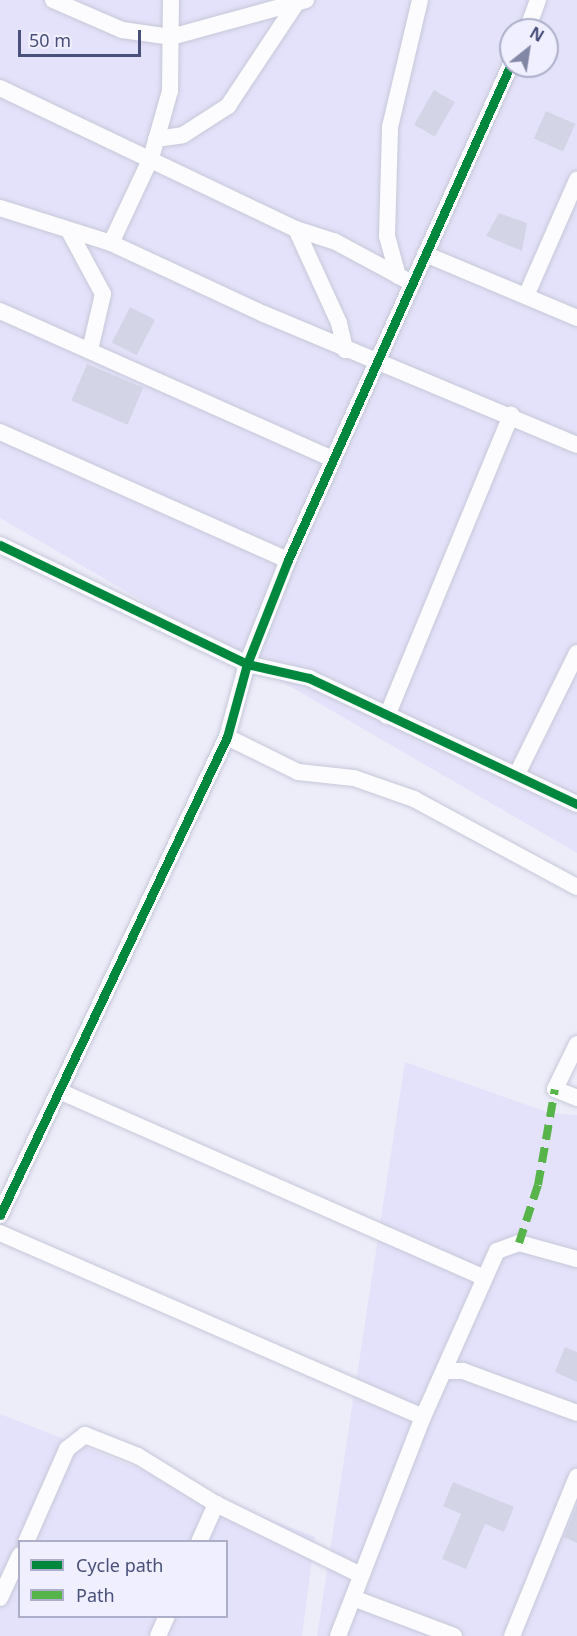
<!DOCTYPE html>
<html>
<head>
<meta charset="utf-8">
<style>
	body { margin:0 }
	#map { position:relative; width:577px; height:1636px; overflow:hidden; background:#edecf9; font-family:"Noto Sans",sans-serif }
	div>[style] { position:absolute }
	.residential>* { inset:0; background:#e4e2fa }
	.building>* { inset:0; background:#d3d5e6; transform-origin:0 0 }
	.roads { filter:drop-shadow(0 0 2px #c6c8d9) drop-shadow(0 0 2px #c6c8d9) }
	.minor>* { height:16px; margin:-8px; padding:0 8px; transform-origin:8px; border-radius:8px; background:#fcfcfe }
	.quiet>* { height:8px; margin-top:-4px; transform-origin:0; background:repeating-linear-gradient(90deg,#57b44a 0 15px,transparent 0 23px) }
	.cycleway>* { height:9px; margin:-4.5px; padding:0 4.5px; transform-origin:4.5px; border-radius:4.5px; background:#00873e }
	span { translate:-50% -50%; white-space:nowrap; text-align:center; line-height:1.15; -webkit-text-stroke:6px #f0efff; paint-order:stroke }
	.legend { position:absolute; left:18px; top:1540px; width:210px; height:78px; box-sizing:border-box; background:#f0efff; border:2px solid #adafca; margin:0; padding:8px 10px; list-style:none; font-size:18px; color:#49507a }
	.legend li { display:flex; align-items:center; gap:12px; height:30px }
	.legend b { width:30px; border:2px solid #adafca }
	.north { position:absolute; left:499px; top:18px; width:60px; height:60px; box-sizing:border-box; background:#f0efff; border:2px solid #adafca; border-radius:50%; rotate:30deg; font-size:16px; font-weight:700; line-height:24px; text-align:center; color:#49507a }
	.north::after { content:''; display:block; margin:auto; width:21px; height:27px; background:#8287a6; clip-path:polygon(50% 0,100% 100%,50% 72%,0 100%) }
	.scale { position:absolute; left:18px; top:30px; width:123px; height:27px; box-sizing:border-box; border:3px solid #49507a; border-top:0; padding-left:8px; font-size:18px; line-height:21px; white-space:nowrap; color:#49507a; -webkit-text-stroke:4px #f0efff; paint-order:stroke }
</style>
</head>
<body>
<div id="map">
	<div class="residential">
		<div style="clip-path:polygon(evenodd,0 0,577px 0,577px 853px,0 518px,0 0,511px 30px,547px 30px,547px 66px,511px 66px,511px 30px)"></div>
		<div style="clip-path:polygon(405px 1062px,550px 1113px,577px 1115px,577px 1636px,317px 1636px)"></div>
		<div style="clip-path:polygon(evenodd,0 1414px,315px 1537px,302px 1636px,0 1636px,0 1414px,20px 1542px,226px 1542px,226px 1616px,20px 1616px,20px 1542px)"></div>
	</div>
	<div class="building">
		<div style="left:434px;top:90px;width:24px;height:40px;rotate:30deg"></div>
		<div style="left:546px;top:111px;width:32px;height:30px;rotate:24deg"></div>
		<div style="clip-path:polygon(499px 213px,527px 223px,522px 251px,486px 236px)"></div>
		<div style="left:130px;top:307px;width:28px;height:40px;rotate:27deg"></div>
		<div style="left:87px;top:364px;width:61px;height:40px;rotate:23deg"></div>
		<div style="clip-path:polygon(565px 1347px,577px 1352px,577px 1382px,555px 1372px)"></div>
		<div style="clip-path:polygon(453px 1482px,514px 1507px,504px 1532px,485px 1524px,466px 1569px,442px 1559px,461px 1514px,443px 1506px)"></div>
		<div style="clip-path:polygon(577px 1505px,577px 1543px,564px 1537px)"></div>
	</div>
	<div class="roads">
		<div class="minor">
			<div style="left:53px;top:0;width:75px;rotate:23.5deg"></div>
			<div style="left:122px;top:30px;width:49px;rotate:8.1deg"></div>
			<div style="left:171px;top:37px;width:140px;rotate:-15.3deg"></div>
			<div style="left:527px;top:30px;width:32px;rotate:-70deg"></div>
			<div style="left:0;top:88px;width:328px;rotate:25.5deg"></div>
			<div style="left:296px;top:229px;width:40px;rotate:18deg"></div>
			<div style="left:334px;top:241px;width:89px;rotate:28.3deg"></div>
			<div style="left:156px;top:139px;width:27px;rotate:-8deg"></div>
			<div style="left:183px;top:135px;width:54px;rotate:-32.8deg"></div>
			<div style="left:228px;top:106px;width:125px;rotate:-56.4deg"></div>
			<div style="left:0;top:208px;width:116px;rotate:17.5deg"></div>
			<div style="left:111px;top:243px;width:169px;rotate:24.9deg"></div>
			<div style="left:264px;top:314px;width:339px;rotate:22.7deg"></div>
			<div style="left:296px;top:229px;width:103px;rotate:65.4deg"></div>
			<div style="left:339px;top:323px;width:28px;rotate:77deg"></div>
			<div style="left:69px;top:231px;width:72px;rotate:61.6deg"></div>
			<div style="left:103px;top:294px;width:57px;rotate:103.1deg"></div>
			<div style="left:111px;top:243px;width:94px;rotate:-64.8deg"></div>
			<div style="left:151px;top:158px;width:70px;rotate:-74.2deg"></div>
			<div style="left:170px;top:91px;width:91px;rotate:-89.4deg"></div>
			<div style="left:425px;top:254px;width:165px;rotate:22.8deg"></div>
			<div style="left:398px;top:276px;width:41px;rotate:-105.4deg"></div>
			<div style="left:387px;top:236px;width:109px;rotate:-88.4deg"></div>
			<div style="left:390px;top:127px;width:130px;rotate:-76.7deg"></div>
			<div style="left:526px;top:296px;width:127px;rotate:-66.3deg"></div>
			<div style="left:0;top:311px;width:364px;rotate:24deg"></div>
			<div style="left:0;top:432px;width:315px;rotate:24deg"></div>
			<div style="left:0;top:545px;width:274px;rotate:25.7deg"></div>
			<div style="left:247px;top:664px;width:64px;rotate:12.7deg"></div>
			<div style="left:309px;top:678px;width:296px;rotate:25.2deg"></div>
			<div style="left:387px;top:716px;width:326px;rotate:-67.6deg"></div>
			<div style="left:227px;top:737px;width:79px;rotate:26.2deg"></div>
			<div style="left:298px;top:772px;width:56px;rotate:6.1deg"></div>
			<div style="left:354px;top:778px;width:64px;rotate:19.3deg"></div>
			<div style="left:414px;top:799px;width:185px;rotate:28.4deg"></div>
			<div style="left:517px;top:774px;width:135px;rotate:-63.6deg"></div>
			<div style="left:577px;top:1044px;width:50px;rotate:116.1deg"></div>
			<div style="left:555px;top:1089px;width:24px;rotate:22deg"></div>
			<div style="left:59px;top:1091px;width:464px;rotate:23.7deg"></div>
			<div style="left:0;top:1215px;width:529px;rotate:-64.6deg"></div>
			<div style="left:227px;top:737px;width:76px;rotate:-74.7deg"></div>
			<div style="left:247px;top:664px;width:112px;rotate:-68.5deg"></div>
			<div style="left:288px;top:560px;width:544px;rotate:-65.79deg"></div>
			<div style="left:0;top:1233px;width:461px;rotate:23.5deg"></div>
			<div style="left:447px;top:1371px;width:16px"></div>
			<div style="left:463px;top:1371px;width:121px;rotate:20.2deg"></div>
			<div style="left:26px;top:1542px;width:102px;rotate:-66.2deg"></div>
			<div style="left:67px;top:1449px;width:23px;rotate:-38deg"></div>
			<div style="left:85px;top:1435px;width:57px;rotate:21.6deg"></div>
			<div style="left:138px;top:1456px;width:92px;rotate:31.6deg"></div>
			<div style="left:199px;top:1542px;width:42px;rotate:-65.9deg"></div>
			<div style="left:216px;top:1504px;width:161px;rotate:26.1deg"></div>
			<div style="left:0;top:1598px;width:47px;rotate:-65.1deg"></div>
			<div style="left:353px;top:1598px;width:108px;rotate:20.6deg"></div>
			<div style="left:158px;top:1636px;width:22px;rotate:-66deg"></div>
			<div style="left:338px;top:1636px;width:235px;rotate:-68.8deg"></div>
			<div style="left:423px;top:1417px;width:182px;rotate:-66deg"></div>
			<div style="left:497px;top:1251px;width:23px;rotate:-20deg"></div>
			<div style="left:519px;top:1243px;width:60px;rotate:15.4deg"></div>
			<div style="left:512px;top:1636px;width:172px;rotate:-67.8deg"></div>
		</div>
	</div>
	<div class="quiet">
		<div style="left:519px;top:1243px;width:61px;rotate:-71.9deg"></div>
		<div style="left:538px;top:1185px;width:97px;rotate:-80deg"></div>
	</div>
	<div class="cycleway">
		<div style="left:0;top:545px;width:274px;rotate:25.7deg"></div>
		<div style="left:247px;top:664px;width:64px;rotate:12.7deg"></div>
		<div style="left:309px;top:678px;width:296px;rotate:25.2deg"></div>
		<div style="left:0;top:1215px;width:529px;rotate:-64.6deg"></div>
		<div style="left:227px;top:737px;width:76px;rotate:-74.7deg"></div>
		<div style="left:247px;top:664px;width:112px;rotate:-68.5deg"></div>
		<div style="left:288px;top:560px;width:544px;rotate:-65.79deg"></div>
	</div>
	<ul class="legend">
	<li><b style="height:8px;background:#00873e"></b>Cycle path</li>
	<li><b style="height:8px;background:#57b44a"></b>Path</li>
	</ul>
	<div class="north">N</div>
	<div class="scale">50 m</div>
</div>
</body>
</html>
